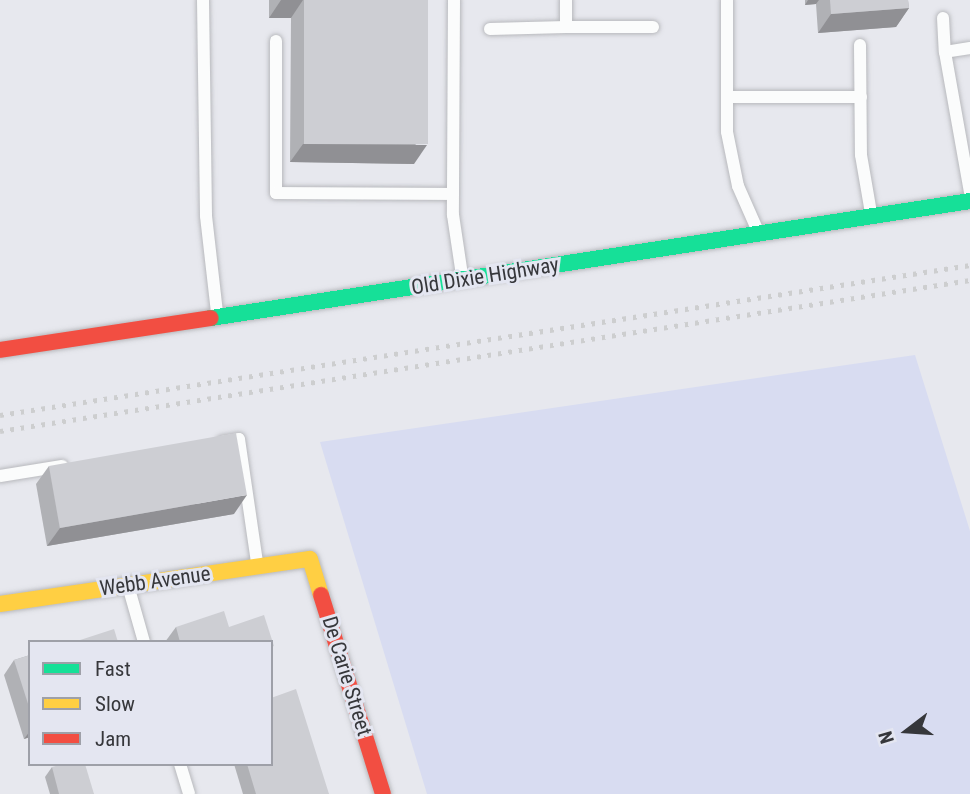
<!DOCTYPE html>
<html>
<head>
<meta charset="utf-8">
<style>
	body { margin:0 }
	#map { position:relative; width:970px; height:794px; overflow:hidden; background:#e7e8ee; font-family:"Roboto Condensed",sans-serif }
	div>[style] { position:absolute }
	.green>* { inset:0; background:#d8dcf1 }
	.roads { filter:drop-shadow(0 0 2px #b8b9bd) drop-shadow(0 0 2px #b8b9bd) }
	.lane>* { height:12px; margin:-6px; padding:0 6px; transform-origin:6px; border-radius:6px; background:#fbfcfc }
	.fast>* { height:16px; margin:-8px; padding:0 8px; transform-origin:8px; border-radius:8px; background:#16e098 }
	.slow>* { height:16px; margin:-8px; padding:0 8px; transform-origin:8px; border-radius:8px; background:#ffcf43 }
	.jam>* { height:16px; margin:-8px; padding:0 8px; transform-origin:8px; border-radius:8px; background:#f24e42 }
	.rail>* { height:5px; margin-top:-2.5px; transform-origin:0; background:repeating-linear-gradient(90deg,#cdcecf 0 3.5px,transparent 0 10.5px) }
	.wall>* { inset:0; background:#b0b1b5 }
	.shaded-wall>* { inset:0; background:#909094 }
	.building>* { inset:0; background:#cdced3; transform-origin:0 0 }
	span { translate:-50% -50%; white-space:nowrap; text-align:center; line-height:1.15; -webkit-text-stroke:6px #e4e6f1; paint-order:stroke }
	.street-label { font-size:21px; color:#36373b }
	.legend { position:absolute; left:28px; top:640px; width:245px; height:126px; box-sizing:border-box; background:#e4e6f1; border:2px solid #9ea0a8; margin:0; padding:9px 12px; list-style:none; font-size:21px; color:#36373b }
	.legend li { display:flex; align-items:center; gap:14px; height:35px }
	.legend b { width:35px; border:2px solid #9ea0a8 }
	.north { position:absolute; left:872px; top:696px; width:70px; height:70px; -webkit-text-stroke:5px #e4e6f1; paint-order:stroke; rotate:253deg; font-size:19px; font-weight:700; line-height:28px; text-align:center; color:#36373b }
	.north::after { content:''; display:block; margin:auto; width:24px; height:32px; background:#36373b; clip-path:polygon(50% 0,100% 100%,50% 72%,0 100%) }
</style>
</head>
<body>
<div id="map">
	<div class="green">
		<div style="clip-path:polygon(915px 355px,970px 531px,970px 794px,427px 794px,320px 442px)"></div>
	</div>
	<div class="roads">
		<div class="lane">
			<div style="left:203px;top:0;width:216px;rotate:89.2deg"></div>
			<div style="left:206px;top:216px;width:98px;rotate:83.5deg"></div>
			<div style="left:454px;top:0;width:215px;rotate:90.3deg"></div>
			<div style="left:453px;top:215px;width:61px;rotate:81.5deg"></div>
			<div style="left:727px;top:0;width:132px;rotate:90deg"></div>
			<div style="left:727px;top:132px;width:55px;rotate:78.5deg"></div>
			<div style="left:738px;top:186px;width:47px;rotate:66.2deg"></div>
			<div style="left:943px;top:18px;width:34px;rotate:87deg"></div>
			<div style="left:566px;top:27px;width:87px"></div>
			<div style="left:490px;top:29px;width:76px;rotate:-1.5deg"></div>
			<div style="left:566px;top:27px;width:27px;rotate:-90deg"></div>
			<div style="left:276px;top:41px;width:152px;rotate:90deg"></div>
			<div style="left:276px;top:193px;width:177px;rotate:0.3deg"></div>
			<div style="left:860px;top:45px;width:110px;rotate:89.5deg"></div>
			<div style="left:861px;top:155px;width:59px;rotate:80.2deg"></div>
			<div style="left:970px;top:48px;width:25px;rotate:171deg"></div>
			<div style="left:945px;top:52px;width:142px;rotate:79.9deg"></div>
			<div style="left:727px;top:97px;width:134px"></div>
			<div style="left:222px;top:442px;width:17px;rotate:-10deg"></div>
			<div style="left:239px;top:439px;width:125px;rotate:81.7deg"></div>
			<div style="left:0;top:476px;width:63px;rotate:-9.2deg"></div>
			<div style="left:129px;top:589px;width:55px;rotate:74.2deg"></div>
			<div style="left:180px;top:764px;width:31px;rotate:73deg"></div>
		</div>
		<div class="fast">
			<div style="left:211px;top:318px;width:768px;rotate:-8.76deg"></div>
		</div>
		<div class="slow">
			<div style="left:0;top:604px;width:313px;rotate:-8.3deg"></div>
			<div style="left:310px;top:559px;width:38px;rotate:73deg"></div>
		</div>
		<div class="jam">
			<div style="left:0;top:350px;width:213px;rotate:-8.6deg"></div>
			<div style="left:321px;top:595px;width:208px;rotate:72.7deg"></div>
		</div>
	</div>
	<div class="rail">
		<div style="left:0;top:415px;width:982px;rotate:-8.79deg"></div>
		<div style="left:0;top:431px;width:982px;rotate:-8.85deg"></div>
	</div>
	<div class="wall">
		<div style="clip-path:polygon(269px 0,428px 0,414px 164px,290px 162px,291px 18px,269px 18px)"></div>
		<div style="clip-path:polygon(805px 0,908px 0,909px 8px,896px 27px,818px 33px,816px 4px,805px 5px)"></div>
		<div style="clip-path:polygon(49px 466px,234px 514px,47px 546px,36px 484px)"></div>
		<div style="clip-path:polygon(176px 627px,229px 627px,271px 642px,165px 642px)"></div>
		<div style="clip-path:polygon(30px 655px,30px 737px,24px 739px,4px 675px,14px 660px)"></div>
		<div style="clip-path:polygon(234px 764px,271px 764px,329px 794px,243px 794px)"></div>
		<div style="clip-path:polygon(52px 767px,94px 794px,50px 794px,45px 777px)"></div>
	</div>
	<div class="shaded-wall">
		<div style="clip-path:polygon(281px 0,303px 0,291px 18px,269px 18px)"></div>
		<div style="clip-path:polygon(808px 0,819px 0,816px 4px,805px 5px)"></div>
		<div style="clip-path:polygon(909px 8px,896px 27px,818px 33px,831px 14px)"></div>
		<div style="clip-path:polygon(303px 144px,427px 145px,414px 164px,290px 162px)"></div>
		<div style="clip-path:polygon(247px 495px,234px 514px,47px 546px,60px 528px)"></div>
		<div style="clip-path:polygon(30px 731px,30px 737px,24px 739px)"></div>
	</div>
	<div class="building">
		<div style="left:304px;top:0;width:124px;height:144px"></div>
		<div style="clip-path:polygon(830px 0,908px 0,909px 8px,831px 14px)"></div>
		<div style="left:236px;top:433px;width:63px;height:190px;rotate:80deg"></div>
		<div style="clip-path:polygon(224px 611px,229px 627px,264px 615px,274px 646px,271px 647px,271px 642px,180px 642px,176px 627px)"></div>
		<div style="clip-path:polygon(114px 629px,118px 642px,74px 642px)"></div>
		<div style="clip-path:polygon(30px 655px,30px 710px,14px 660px)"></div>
		<div style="clip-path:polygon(296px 689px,329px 794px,256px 794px,247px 764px,271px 764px,271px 698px)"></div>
		<div style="clip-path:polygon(63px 764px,85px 764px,94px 794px,59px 794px,52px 767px)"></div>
	</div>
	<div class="street-label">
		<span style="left:485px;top:276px;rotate:-9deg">Old Dixie Highway</span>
		<span style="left:155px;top:581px;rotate:-8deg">Webb Avenue</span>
		<span style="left:347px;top:676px;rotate:73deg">De Carie Street</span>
	</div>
	<ul class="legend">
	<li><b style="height:9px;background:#16e098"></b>Fast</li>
	<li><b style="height:9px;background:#ffcf43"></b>Slow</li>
	<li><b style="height:9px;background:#f24e42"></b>Jam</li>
	</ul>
	<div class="north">N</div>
</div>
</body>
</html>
